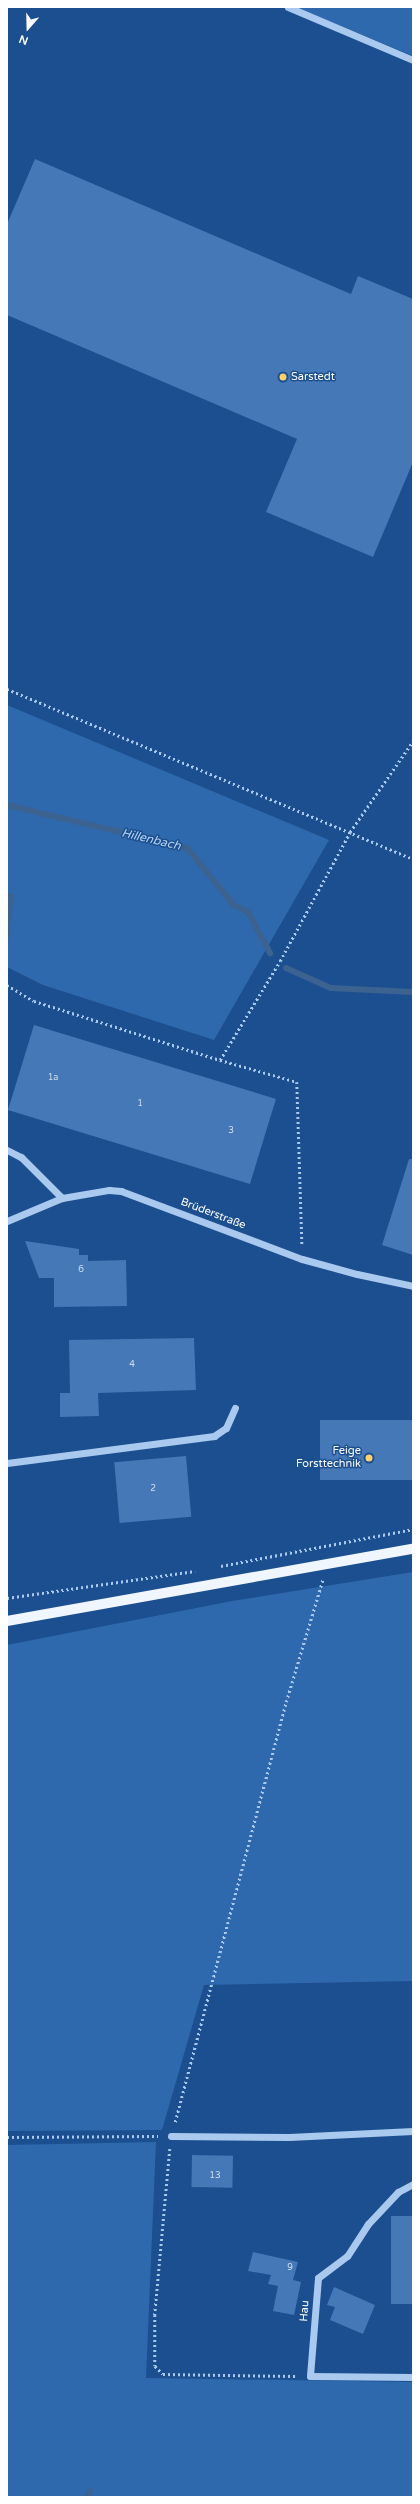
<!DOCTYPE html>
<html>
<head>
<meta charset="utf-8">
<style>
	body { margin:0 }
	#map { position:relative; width:420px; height:2504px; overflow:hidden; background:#1b4f8f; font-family:"Varela Round",sans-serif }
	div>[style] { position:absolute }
	.green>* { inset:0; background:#2e69ad }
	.water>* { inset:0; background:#3c6290 }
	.stream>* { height:6px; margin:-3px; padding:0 3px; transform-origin:3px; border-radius:3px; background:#3c6290 }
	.building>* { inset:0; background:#4478b7; transform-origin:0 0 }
	.path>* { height:2.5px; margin-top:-1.25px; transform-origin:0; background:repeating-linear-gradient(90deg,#a9c9ee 0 2px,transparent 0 5px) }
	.minor>* { height:7px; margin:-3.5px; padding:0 3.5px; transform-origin:3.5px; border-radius:3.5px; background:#a9c9ee }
	.major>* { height:10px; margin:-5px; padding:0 5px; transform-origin:5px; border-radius:5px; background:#f0f6ff }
	.dots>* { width:11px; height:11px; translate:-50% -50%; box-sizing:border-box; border:2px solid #1b4f8f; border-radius:50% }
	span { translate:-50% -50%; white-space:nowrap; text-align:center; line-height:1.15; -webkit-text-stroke:3px #1b4f8f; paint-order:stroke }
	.number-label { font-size:9px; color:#d0dded }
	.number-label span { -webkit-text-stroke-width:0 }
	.poi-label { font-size:11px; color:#fff }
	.left { translate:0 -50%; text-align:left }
	.right { translate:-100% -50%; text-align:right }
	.street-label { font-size:11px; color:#fff }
	.water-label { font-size:12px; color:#b5d3f5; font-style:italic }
	.frame { position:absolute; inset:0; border:8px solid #fff; pointer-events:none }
	.north { position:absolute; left:8px; top:8px; width:40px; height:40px; -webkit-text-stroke:3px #1b4f8f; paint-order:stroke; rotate:200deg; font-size:11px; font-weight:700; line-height:16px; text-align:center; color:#fff }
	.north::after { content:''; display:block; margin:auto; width:14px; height:18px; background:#fff; clip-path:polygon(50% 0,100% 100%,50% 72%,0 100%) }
</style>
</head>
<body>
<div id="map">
	<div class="green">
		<div style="clip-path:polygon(295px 7px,413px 7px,413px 56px)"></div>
		<div style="clip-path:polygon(7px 705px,329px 840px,214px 1040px,43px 985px,7px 967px)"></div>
		<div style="clip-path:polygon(413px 1572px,413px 1981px,204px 1985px,162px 2130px,7px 2131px,7px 1645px,232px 1601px)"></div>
		<div style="clip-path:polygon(156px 2142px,146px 2378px,413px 2382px,413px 2497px,7px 2497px,7px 2145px)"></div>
	</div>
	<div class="water">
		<div style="clip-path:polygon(7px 893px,14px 894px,8px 943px,7px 943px)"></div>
	</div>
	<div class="stream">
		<div style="left:7px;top:805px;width:185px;rotate:13.4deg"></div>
		<div style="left:187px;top:848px;width:74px;rotate:50.5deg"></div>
		<div style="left:234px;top:905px;width:16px;rotate:27deg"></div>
		<div style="left:248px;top:912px;width:47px;rotate:61.8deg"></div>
		<div style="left:286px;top:968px;width:49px;rotate:24deg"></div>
		<div style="left:331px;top:988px;width:82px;rotate:2.8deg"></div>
		<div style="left:87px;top:2497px;width:7px;rotate:-63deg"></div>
	</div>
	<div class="building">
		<div style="clip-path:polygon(35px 159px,351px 294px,358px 276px,413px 299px,413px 462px,373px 557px,266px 512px,297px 439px,7px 315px,7px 224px)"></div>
		<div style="left:34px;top:1025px;width:253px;height:89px;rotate:17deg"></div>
		<div style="clip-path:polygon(409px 1159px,413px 1159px,413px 1255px,382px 1245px)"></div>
		<div style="clip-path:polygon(25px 1241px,79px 1249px,79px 1255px,88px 1255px,88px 1261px,126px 1260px,127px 1306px,54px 1307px,54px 1278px,39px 1278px)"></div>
		<div style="clip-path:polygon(194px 1338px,196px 1390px,98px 1393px,99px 1416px,60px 1417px,60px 1393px,70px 1393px,69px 1340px)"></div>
		<div style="left:413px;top:1420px;width:60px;height:93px;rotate:90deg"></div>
		<div style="left:186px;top:1456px;width:61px;height:72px;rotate:85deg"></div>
		<div style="left:192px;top:2155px;width:41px;height:32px;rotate:1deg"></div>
		<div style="left:391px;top:2216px;width:22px;height:88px"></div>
		<div style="clip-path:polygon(253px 2252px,298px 2262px,293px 2280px,301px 2282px,294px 2315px,273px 2311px,278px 2286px,268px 2284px,271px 2275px,248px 2271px)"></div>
		<div style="clip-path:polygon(334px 2287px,375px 2305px,363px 2334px,330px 2320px,335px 2307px,327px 2305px)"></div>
	</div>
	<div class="path">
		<div style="left:7px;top:689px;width:440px;rotate:22.7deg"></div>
		<div style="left:7px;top:985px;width:31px;rotate:31deg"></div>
		<div style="left:34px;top:1001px;width:195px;rotate:17.6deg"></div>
		<div style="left:220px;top:1060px;width:80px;rotate:15.9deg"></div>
		<div style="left:297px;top:1082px;width:163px;rotate:88.2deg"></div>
		<div style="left:220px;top:1060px;width:116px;rotate:-58.8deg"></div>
		<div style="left:280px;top:961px;width:147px;rotate:-61.5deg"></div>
		<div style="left:350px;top:832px;width:111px;rotate:-55.3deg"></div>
		<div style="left:221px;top:1566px;width:196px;rotate:-10.9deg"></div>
		<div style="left:7px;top:1598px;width:190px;rotate:-8.2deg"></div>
		<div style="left:175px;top:2122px;width:434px;rotate:-75.2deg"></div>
		<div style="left:286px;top:1702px;width:128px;rotate:-73.3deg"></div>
		<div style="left:7px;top:2137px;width:151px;rotate:-0.4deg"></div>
		<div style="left:170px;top:2149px;width:167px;rotate:95.2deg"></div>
		<div style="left:155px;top:2315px;width:51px;rotate:90deg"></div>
		<div style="left:155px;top:2366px;width:11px;rotate:45deg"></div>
		<div style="left:163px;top:2374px;width:134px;rotate:0.9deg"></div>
	</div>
	<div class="minor">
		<div style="left:288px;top:7px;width:136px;rotate:23deg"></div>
		<div style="left:7px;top:1150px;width:16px;rotate:27deg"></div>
		<div style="left:21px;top:1157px;width:58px;rotate:45deg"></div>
		<div style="left:7px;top:1221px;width:60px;rotate:-22.7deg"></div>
		<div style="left:62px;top:1198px;width:48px;rotate:-9.7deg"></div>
		<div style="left:109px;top:1190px;width:12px;rotate:5deg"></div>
		<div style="left:121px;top:1191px;width:193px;rotate:20.6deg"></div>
		<div style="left:302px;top:1259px;width:57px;rotate:15.3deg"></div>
		<div style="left:357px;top:1274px;width:57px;rotate:12.1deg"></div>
		<div style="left:7px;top:1463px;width:209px;rotate:-7.4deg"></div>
		<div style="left:214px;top:1436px;width:14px;rotate:-34deg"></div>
		<div style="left:226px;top:1428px;width:22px;rotate:-66deg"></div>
		<div style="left:171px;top:2136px;width:118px;rotate:0.5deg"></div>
		<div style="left:289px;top:2137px;width:124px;rotate:-2.8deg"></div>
		<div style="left:413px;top:2184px;width:17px;rotate:152deg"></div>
		<div style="left:398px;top:2192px;width:44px;rotate:133.2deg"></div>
		<div style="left:368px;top:2224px;width:38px;rotate:123deg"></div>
		<div style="left:347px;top:2256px;width:36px;rotate:143deg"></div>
		<div style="left:318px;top:2278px;width:98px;rotate:94.7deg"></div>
		<div style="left:310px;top:2376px;width:103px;rotate:0.6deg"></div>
	</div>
	<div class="major">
		<div style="left:7px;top:1621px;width:412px;rotate:-10.1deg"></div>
	</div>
	<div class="dots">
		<div style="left:283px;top:377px;background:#ffd166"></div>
		<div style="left:369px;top:1458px;background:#ffd166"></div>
	</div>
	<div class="number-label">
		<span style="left:53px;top:1078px">1a</span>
		<span style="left:140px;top:1104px">1</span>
		<span style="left:231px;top:1131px">3</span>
		<span style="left:81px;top:1270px">6</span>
		<span style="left:132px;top:1365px">4</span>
		<span style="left:153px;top:1489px">2</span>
		<span style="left:215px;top:2176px">13</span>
		<span style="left:290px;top:2268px">9</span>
	</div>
	<div class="poi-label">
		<span class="left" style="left:291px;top:377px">Sarstedt</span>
		<span class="right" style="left:361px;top:1458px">Feige<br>Forsttechnik</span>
	</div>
	<div class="street-label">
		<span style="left:213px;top:1214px;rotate:21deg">Brüderstraße</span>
		<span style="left:305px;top:2311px;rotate:-86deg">Hau</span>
	</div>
	<div class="water-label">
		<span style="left:151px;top:840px;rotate:13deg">Hillenbach</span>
	</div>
	<div class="frame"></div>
	<div class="north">N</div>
</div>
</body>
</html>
